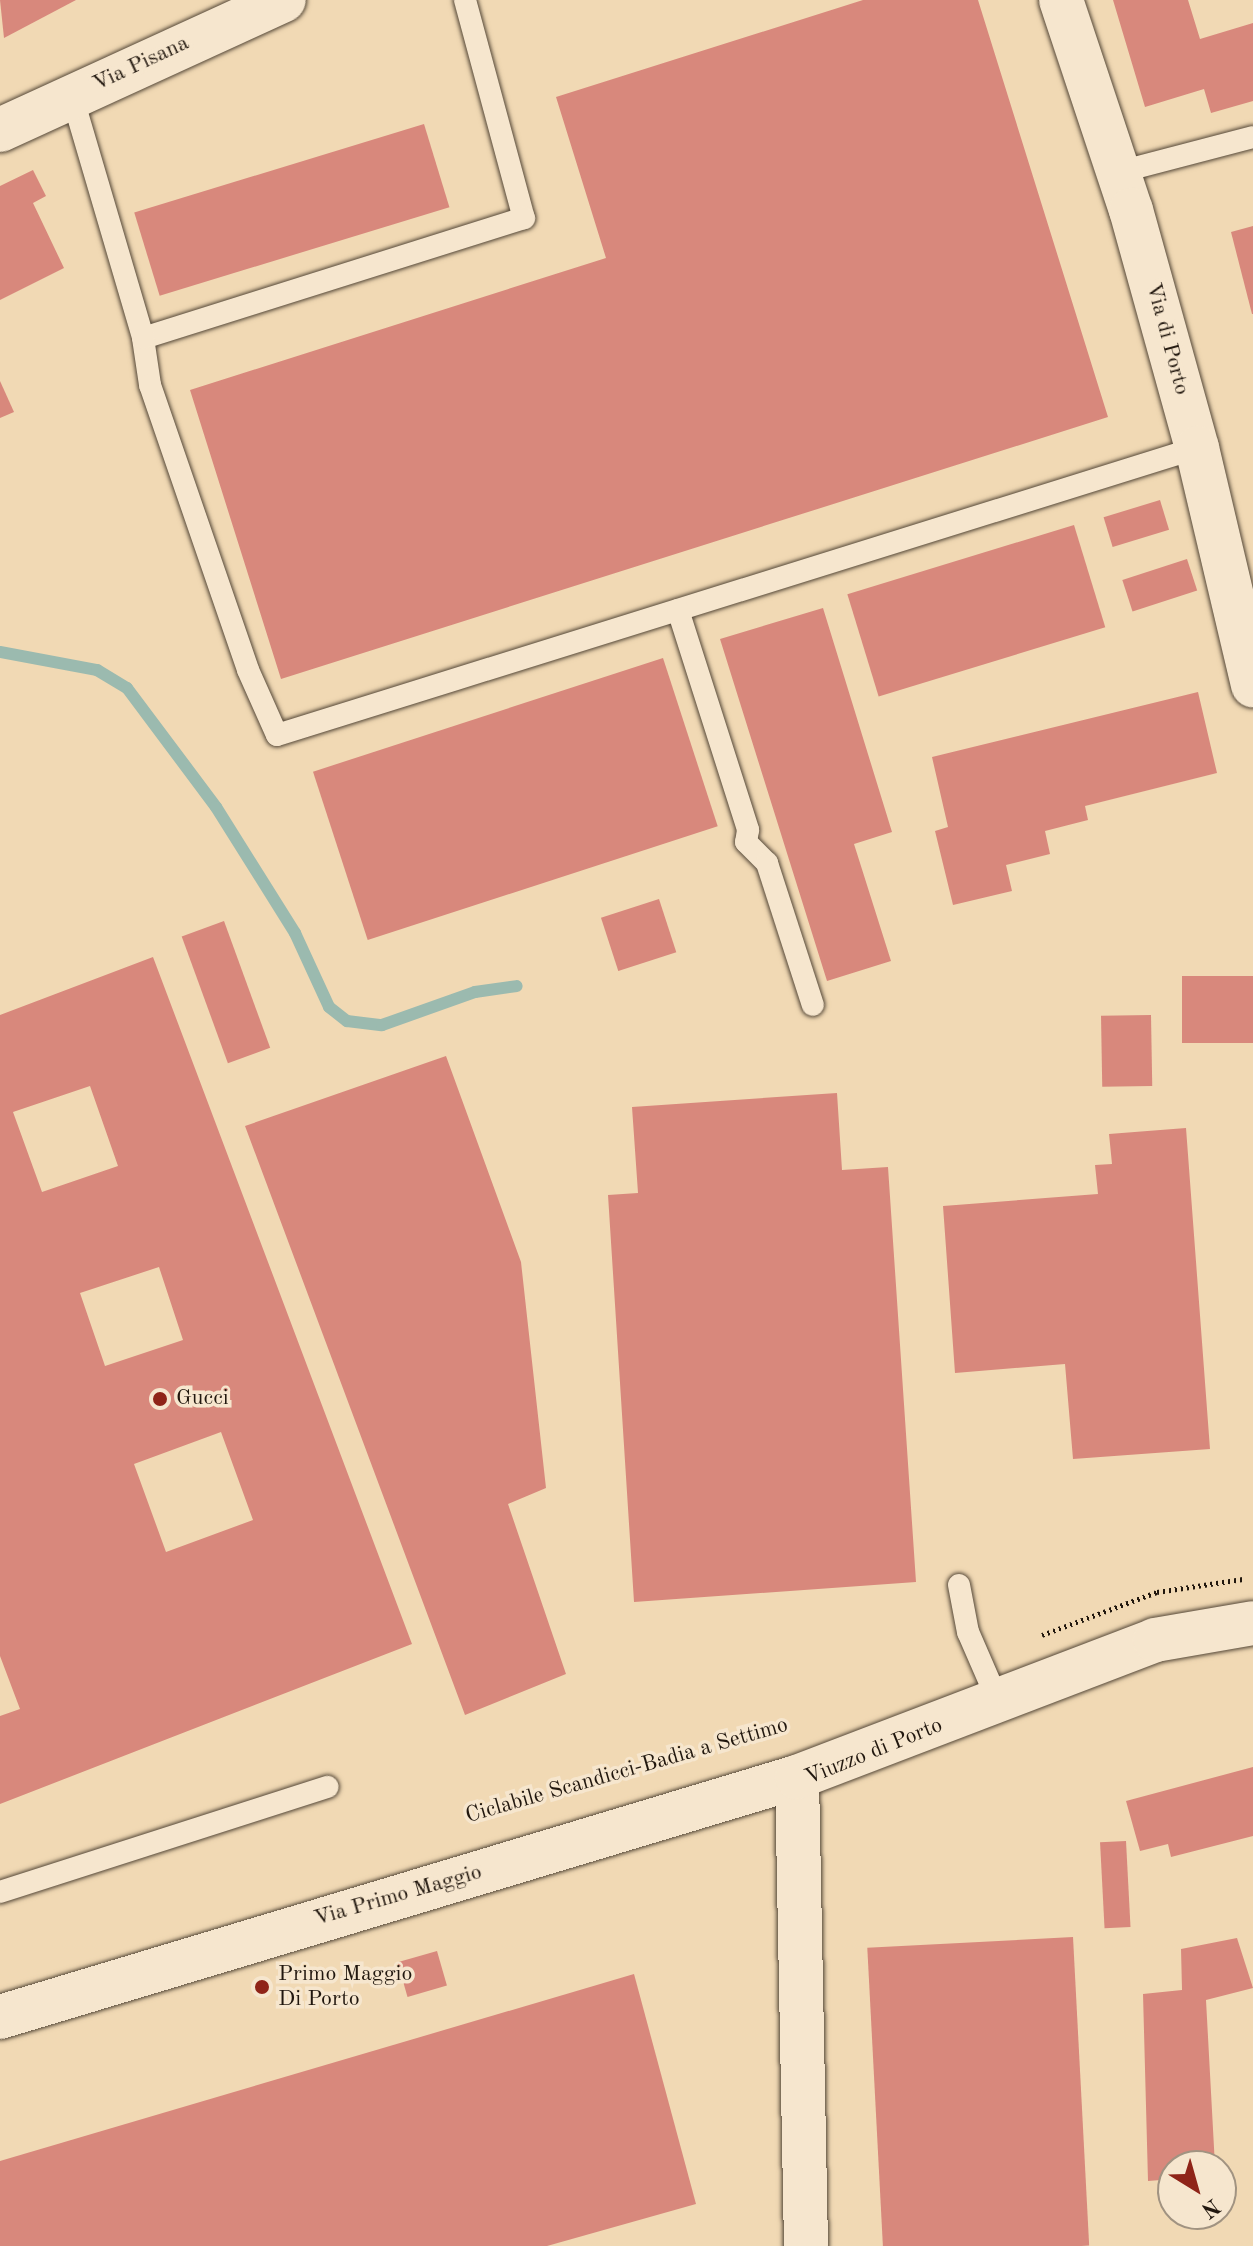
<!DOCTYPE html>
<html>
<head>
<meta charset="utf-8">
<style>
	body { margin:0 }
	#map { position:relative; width:1253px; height:2246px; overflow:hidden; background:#f1d9b4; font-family:"Old Standard TT",serif }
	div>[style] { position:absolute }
	.stream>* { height:12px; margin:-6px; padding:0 6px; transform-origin:6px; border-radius:6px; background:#9bbaaf }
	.building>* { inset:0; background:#d8887c; transform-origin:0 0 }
	.path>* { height:5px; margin-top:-2.5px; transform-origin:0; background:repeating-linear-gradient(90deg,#21170e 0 2px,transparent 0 6px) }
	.roads { filter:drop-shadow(0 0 2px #554838) drop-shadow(0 0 2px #554838) }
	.service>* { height:22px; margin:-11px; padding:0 11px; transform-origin:11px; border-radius:11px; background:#f6e6ce }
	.minor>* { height:44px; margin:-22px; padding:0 22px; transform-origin:22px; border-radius:22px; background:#f6e6ce }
	.secondary>* { height:44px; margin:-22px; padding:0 22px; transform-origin:22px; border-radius:22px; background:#f6e6ce }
	.dots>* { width:22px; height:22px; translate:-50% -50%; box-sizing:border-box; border:4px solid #f6e6ce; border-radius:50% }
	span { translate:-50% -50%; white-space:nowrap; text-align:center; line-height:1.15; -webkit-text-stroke:7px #f6e6ce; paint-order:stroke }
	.street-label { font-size:22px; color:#21170e }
	.poi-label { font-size:22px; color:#21170e }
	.left { translate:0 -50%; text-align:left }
	.north { position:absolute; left:1157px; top:2150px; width:80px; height:80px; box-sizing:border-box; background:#f6e6ce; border:2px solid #a19381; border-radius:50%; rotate:143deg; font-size:22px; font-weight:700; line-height:32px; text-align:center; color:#21170e }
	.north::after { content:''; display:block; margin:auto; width:28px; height:36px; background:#8f2418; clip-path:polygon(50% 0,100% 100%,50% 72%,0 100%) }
</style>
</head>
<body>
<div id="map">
	<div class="stream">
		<div style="left:0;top:652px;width:99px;rotate:10.5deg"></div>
		<div style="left:97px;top:670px;width:35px;rotate:31deg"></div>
		<div style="left:127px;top:688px;width:149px;rotate:53.2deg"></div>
		<div style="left:216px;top:807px;width:149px;rotate:57.9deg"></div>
		<div style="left:295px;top:933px;width:81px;rotate:65.3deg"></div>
		<div style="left:329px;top:1007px;width:23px;rotate:38deg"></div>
		<div style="left:347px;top:1021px;width:35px;rotate:7deg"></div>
		<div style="left:382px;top:1025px;width:99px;rotate:-19.5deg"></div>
		<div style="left:475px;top:992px;width:42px;rotate:-8.1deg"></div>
	</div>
	<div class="building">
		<div style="clip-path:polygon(0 0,76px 0,4px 38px)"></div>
		<div style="clip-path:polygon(863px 0,978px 0,1108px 417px,281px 679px,190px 390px,606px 258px,556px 97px)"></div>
		<div style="clip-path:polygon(1113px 0,1188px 0,1200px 39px,1253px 23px,1253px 101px,1211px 113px,1204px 89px,1145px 107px)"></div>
		<div style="left:424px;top:124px;width:87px;height:303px;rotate:73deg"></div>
		<div style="clip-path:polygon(33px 170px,46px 196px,33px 203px,64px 268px,0 300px,0 186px)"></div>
		<div style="clip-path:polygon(1253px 226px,1253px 314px,1252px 314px,1231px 232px)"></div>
		<div style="clip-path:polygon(0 381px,14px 412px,0 418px)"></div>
		<div style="left:1160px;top:500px;width:31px;height:59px;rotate:73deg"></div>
		<div style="left:1074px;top:525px;width:107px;height:237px;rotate:73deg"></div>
		<div style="left:1187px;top:559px;width:33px;height:68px;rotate:72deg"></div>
		<div style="clip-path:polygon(823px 608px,892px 832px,854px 844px,891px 961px,827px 981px,720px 639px)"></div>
		<div style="left:663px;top:658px;width:177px;height:368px;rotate:72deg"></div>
		<div style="clip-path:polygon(1198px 692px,1217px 773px,1085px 806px,1088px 820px,1045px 831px,1050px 854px,1006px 865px,1012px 891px,953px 905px,935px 831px,948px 827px,932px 757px)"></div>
		<div style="left:659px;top:899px;width:56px;height:61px;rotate:72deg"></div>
		<div style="left:224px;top:921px;width:135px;height:45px;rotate:70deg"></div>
		<div style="clip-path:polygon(evenodd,153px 957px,412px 1644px,0 1804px,0 1716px,20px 1709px,0 1656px,0 1015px,153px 957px,90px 1086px,118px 1166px,42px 1192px,13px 1112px,90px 1086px,153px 957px,159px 1267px,183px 1340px,105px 1366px,80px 1293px,159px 1267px,153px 957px,221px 1432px,253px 1520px,166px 1552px,134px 1464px,221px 1432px)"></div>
		<div style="left:1253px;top:976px;width:67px;height:71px;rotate:90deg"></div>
		<div style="left:1151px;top:1015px;width:71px;height:50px;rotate:89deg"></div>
		<div style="clip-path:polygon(446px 1056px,521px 1262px,546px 1488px,508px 1504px,566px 1674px,465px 1715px,245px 1126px)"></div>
		<div style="clip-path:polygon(837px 1093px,842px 1170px,888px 1167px,916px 1582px,634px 1602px,608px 1195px,638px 1193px,632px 1107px)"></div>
		<div style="clip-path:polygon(1186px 1128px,1210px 1449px,1073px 1459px,1065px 1364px,955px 1373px,943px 1206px,1098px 1194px,1095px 1165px,1112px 1164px,1109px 1134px)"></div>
		<div style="clip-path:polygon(1253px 1767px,1253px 1836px,1171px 1857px,1168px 1844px,1140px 1851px,1126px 1801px)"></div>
		<div style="left:1126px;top:1841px;width:86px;height:26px;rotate:87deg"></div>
		<div style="left:1073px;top:1937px;width:309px;height:206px;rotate:87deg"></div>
		<div style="clip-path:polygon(1237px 1938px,1253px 1988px,1206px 2000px,1215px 2166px,1173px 2166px,1173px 2179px,1148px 2181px,1143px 1994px,1182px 1990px,1181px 1949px)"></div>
		<div style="left:437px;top:1951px;width:36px;height:41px;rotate:74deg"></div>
		<div style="clip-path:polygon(634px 1974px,696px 2204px,547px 2246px,0 2246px,0 2161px)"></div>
	</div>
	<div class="path">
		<div style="left:1042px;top:1635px;width:123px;rotate:-20.5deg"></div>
		<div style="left:1157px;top:1592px;width:87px;rotate:-8.6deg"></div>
	</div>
	<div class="roads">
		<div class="service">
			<div style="left:465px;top:0;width:226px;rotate:74.9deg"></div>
			<div style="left:524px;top:218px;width:399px;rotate:162.5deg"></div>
			<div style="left:143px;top:338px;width:48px;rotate:81.5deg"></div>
			<div style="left:150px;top:385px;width:301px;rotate:71deg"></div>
			<div style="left:248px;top:670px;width:71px;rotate:66deg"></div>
			<div style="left:277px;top:735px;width:964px;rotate:-17.33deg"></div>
			<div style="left:72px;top:96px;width:252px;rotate:73.6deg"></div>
			<div style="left:1119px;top:172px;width:138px;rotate:-14.6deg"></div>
			<div style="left:678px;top:610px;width:231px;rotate:72.3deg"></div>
			<div style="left:748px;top:830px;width:12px;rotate:99deg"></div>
			<div style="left:746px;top:842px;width:30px;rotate:45deg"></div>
			<div style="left:767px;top:863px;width:149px;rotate:72.1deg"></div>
			<div style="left:959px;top:1585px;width:48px;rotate:79.2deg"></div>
			<div style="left:968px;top:1632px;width:75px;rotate:66.5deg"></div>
			<div style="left:0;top:1892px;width:344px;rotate:-17.8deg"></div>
		</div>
		<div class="minor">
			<div style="left:1061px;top:0;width:221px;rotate:71.6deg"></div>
			<div style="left:1131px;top:210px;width:247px;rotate:74.5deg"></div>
			<div style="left:1197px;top:448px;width:244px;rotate:76.7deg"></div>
			<div style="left:797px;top:1777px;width:469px;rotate:88.9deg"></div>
			<div style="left:0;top:2017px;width:832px;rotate:-16.76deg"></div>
			<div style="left:797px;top:1777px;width:383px;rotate:-20.9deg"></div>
			<div style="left:1155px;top:1640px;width:99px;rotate:-9.8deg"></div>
		</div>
		<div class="secondary">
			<div style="left:0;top:130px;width:312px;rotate:-24.6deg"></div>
		</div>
	</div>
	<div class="dots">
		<div style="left:160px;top:1399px;background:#8f2418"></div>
		<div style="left:262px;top:1987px;background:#8f2418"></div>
	</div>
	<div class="street-label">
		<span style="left:141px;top:64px;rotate:-25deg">Via Pisana</span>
		<span style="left:1167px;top:339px;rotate:75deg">Via di Porto</span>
		<span style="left:874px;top:1752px;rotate:-22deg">Viuzzo di Porto</span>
		<span style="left:627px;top:1771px;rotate:-16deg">Ciclabile Scandicci-Badia a Settimo</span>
		<span style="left:398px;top:1896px;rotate:-16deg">Via Primo Maggio</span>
	</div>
	<div class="poi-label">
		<span class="left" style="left:176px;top:1399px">Gucci</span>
		<span class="left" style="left:278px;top:1987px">Primo Maggio<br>Di Porto</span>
	</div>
	<div class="north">N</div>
</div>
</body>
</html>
